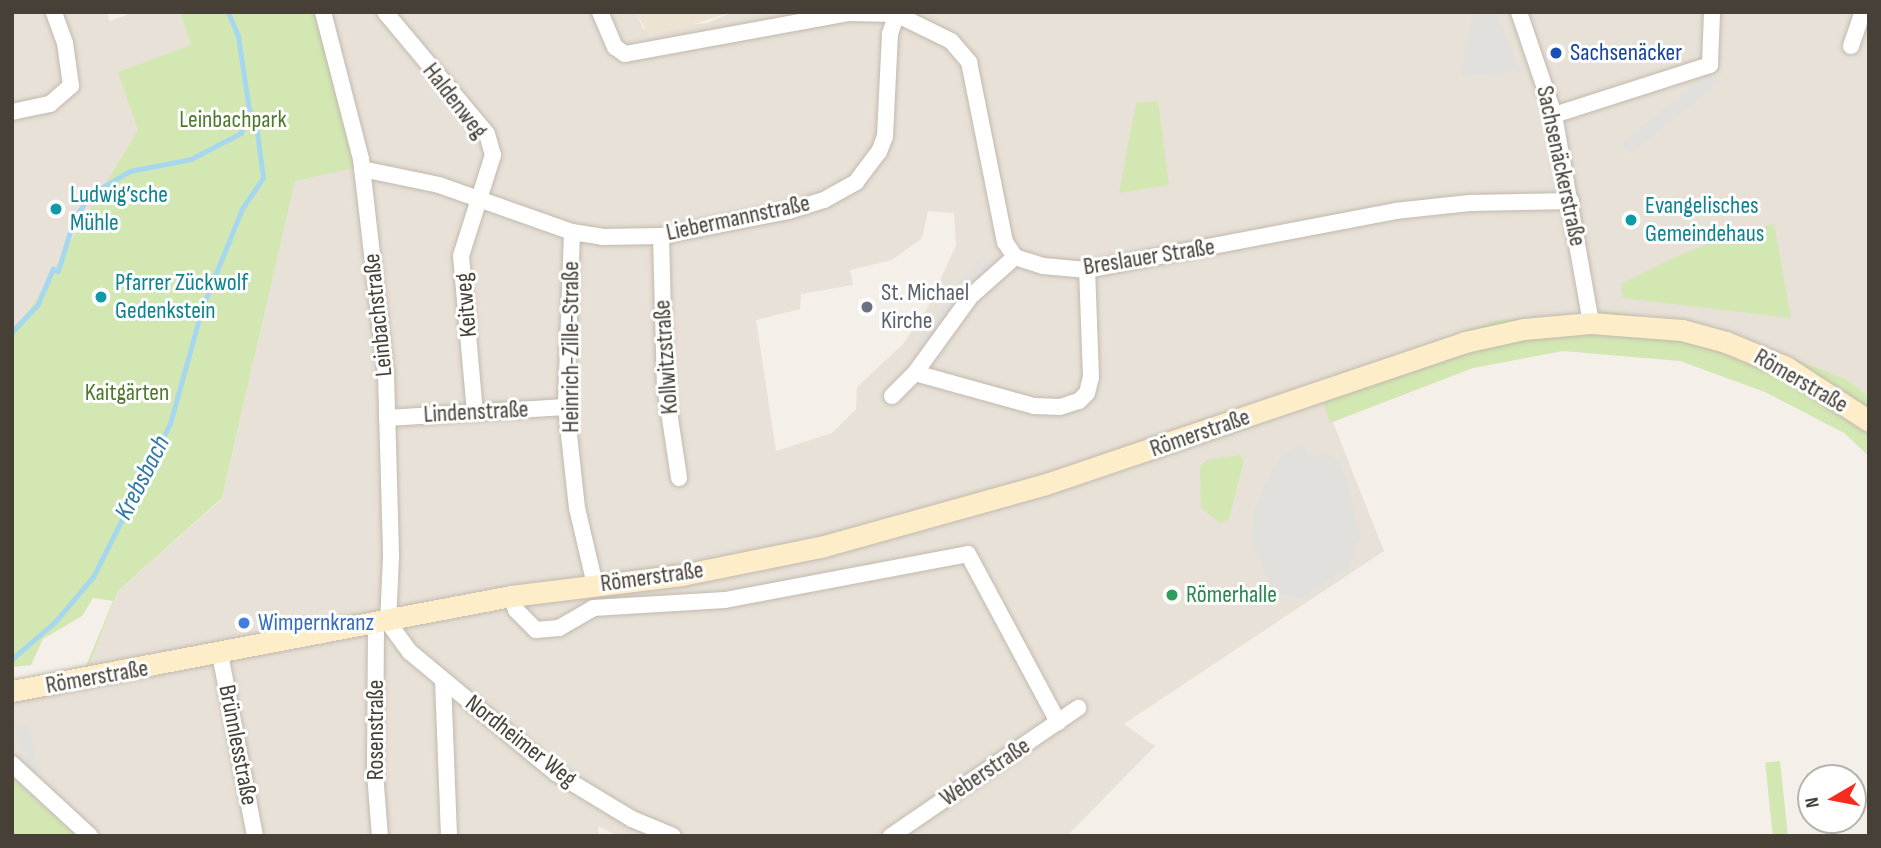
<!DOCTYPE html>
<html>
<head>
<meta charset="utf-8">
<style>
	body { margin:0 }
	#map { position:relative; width:1881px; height:848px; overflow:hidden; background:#f4efe8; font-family:"Sofia Sans Condensed",sans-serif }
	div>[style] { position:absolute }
	.residential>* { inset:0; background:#e8e1d7 }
	.education>* { inset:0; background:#ede3d3 }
	.green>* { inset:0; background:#d3e7b2; transform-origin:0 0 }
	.parking>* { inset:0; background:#e2e0dd; transform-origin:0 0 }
	.stream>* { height:4.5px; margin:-2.25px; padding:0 2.25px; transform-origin:2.25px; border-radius:2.25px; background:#a6d7ef }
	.roads { filter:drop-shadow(0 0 2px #c2b9ae) drop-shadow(0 0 2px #c2b9ae) }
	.minor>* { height:16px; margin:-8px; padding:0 8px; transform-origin:8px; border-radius:8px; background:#fff }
	.secondary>* { height:21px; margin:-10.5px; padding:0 10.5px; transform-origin:10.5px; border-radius:10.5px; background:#fdedc9 }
	.dots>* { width:19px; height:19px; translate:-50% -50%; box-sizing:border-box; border:4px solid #fff; border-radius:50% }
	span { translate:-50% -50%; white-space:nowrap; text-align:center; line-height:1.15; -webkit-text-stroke:6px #fff; paint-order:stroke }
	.transit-label { font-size:24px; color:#164399 }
	.left { translate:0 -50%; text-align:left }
	.street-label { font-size:24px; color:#474037 }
	.park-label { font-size:24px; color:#4e782b }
	.culture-label { font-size:24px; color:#0d838f }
	.worship-label { font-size:24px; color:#5b616d }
	.leisure-label { font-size:24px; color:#27864d }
	.shop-label { font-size:24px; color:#366cbe }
	.water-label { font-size:26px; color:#2f7aa2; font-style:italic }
	.frame { position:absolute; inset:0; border:14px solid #474037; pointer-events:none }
	.north { position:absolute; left:1797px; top:764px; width:70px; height:70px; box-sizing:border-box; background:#fff; border:2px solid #b5b3af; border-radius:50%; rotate:260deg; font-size:19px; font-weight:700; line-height:28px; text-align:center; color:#474037 }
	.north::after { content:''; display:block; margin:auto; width:24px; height:32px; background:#f62d1e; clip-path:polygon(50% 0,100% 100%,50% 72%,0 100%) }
</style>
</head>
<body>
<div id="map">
	<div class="residential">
		<div style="clip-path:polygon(12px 12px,107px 12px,110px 21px,134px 12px,180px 12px,191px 45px,30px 309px,12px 328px)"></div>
		<div style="clip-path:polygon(evenodd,314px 12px,636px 12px,643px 29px,707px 23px,733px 12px,1869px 12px,1869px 397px,1848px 380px,1726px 331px,1608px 311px,1317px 382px,1384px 551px,1124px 724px,1155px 746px,1067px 836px,618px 836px,598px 826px,599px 836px,76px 836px,12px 778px,12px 681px,87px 669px,118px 591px,222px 499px,295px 180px,358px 166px,314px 12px,928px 211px,954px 213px,956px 245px,928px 307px,903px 344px,857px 387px,856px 409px,832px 433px,776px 451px,756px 320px,800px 309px,801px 294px,853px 285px,850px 270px,892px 260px,922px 238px,928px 211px)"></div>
	</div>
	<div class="education">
		<div style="clip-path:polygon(636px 12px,733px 12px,650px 37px)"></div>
	</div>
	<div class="green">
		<div style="clip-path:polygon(180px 12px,314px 12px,358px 167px,295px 181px,222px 498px,118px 591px,87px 670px,12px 681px,86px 666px,113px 601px,93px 598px,82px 616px,43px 639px,31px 665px,12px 667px,12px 328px,30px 309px,138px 130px,118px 72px,191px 45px)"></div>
		<div style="clip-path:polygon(1158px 101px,1169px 185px,1119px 193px,1136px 103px)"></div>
		<div style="clip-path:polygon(1774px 224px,1791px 318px,1623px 298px,1621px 284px,1673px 258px,1717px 240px)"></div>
		<div style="clip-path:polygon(1608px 311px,1726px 331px,1848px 380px,1869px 397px,1869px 456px,1844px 433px,1765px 392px,1680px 361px,1563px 351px,1473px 368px,1330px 423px,1317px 382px,1497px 320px)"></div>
		<div style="clip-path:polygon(1240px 455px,1244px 460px,1229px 519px,1220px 523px,1201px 508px,1200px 467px,1207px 460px)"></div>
		<div style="left:1780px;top:761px;width:75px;height:15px;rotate:84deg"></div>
		<div style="clip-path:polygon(12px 778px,20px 785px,76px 836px,12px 836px)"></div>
	</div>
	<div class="parking">
		<div style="clip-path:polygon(1473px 12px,1496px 12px,1521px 73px,1461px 76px)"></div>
		<div style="left:1711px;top:71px;width:14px;height:115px;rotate:51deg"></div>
		<div style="clip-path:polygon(983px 255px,993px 264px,970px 287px,925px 354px,914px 348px,959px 281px)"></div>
		<div style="clip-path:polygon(1303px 443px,1309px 455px,1324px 454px,1338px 461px,1347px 479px,1360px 537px,1348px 568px,1300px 599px,1272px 592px,1252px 539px,1254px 511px,1268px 478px,1281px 455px)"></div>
		<div style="clip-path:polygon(27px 723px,35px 758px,43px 771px,34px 777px,24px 765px,15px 725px)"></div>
	</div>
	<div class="stream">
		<div style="left:12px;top:332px;width:38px;rotate:-47deg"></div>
		<div style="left:38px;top:304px;width:38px;rotate:-67deg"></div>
		<div style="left:53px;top:269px;width:5px;rotate:22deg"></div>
		<div style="left:58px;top:271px;width:54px;rotate:-72.9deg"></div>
		<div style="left:74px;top:219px;width:30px;rotate:-56deg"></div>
		<div style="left:91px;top:194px;width:45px;rotate:-30.5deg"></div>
		<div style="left:130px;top:171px;width:62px;rotate:-11.1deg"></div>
		<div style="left:191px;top:159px;width:56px;rotate:-27.5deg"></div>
		<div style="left:241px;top:133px;width:24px;rotate:-71deg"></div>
		<div style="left:249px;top:110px;width:75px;rotate:-98.5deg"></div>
		<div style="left:238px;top:36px;width:26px;rotate:-113deg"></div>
		<div style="left:12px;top:659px;width:57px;rotate:-40.7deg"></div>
		<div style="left:55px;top:622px;width:59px;rotate:-49.8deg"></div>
		<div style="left:93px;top:577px;width:171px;rotate:-63.3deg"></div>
		<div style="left:170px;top:424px;width:120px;rotate:-74.6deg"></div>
		<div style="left:202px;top:308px;width:107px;rotate:-68deg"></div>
		<div style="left:242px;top:209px;width:37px;rotate:-56deg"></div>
		<div style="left:263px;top:178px;width:62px;rotate:-97.5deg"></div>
		<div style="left:255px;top:117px;width:9px;rotate:-131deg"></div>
	</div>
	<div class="roads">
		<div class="minor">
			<div style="left:323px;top:12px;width:152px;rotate:75.5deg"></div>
			<div style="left:361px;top:159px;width:216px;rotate:83.4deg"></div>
			<div style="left:386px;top:374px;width:183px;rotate:88.4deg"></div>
			<div style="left:391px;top:557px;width:65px;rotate:92.6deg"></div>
			<div style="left:388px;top:622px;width:37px;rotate:54deg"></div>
			<div style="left:410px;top:652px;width:190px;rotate:39.7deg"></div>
			<div style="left:556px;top:773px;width:89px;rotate:31.2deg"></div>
			<div style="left:632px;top:819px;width:44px;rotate:22.5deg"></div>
			<div style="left:385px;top:12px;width:159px;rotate:50.1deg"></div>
			<div style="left:487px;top:134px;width:22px;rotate:74deg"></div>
			<div style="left:493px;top:155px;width:106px;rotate:107.6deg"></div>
			<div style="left:461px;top:256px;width:157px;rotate:84.9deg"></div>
			<div style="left:600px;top:12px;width:38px;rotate:67deg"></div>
			<div style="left:615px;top:47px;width:12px;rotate:35deg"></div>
			<div style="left:625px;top:54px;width:228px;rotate:-10.4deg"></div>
			<div style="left:849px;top:13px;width:47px;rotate:1.2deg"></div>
			<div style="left:896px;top:14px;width:61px;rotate:26.1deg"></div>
			<div style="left:951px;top:41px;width:28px;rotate:49deg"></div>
			<div style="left:969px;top:62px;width:184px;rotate:78.7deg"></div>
			<div style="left:1005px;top:242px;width:18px;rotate:56deg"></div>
			<div style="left:1015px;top:257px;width:29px;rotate:18deg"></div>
			<div style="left:1043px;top:266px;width:44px;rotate:5.2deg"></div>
			<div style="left:1087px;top:270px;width:314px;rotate:-10.8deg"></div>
			<div style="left:1395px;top:211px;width:75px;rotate:-6.1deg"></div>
			<div style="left:1470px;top:203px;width:101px;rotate:-1.1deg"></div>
			<div style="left:1519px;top:12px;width:109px;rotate:71.2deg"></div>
			<div style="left:1554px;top:115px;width:211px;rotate:79.9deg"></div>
			<div style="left:1851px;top:46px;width:36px;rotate:-71deg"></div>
			<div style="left:12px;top:112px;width:39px;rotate:-12deg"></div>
			<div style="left:50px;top:104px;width:28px;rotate:-41deg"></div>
			<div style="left:71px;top:86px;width:43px;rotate:-97.9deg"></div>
			<div style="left:65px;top:43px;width:33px;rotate:-110deg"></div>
			<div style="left:1554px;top:115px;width:164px;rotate:-17.8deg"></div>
			<div style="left:1710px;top:65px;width:53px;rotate:-87.8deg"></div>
			<div style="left:362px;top:169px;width:79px;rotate:11.7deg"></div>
			<div style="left:439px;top:185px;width:141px;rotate:19.5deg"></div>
			<div style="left:572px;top:232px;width:30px;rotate:9deg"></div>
			<div style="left:602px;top:237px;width:59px;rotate:-1deg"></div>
			<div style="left:661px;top:236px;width:129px;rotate:-11.1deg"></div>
			<div style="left:788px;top:211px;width:38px;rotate:-17deg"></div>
			<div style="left:824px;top:200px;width:37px;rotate:-29deg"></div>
			<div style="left:856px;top:182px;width:38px;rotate:-53deg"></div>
			<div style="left:879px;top:152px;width:17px;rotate:-69deg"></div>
			<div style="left:885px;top:136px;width:102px;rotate:-87.2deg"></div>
			<div style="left:890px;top:34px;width:23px;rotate:-72deg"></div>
			<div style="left:572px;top:232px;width:175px;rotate:92deg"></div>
			<div style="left:566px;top:407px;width:102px;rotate:83.8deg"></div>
			<div style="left:577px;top:508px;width:79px;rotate:76.8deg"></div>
			<div style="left:661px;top:236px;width:149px;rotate:88.5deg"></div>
			<div style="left:665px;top:385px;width:94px;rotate:81.4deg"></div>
			<div style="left:915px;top:373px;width:123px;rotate:15.5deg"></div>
			<div style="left:1034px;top:406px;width:26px;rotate:2deg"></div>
			<div style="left:1060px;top:407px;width:20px;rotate:-18deg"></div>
			<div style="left:1079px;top:401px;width:11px;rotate:-45deg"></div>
			<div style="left:1087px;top:393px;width:16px;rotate:-76deg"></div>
			<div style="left:1091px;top:377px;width:107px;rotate:-92.1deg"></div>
			<div style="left:892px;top:396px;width:33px;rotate:-45deg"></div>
			<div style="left:915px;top:373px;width:95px;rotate:-54deg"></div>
			<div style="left:971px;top:296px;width:59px;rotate:-41.6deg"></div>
			<div style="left:387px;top:418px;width:179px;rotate:-3.5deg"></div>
			<div style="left:511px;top:596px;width:15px;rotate:70deg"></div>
			<div style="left:516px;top:610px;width:28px;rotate:45deg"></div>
			<div style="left:536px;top:630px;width:23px;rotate:-5deg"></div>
			<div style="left:559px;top:628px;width:39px;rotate:-30deg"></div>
			<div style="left:593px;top:608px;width:132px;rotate:-3.5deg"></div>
			<div style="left:725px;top:600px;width:247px;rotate:-10.7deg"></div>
			<div style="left:968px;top:554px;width:191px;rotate:61.8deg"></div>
			<div style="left:376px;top:625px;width:148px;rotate:90.4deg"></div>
			<div style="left:375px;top:773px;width:63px;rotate:85.5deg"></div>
			<div style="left:220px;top:654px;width:185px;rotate:79.1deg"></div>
			<div style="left:443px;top:680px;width:156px;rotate:87.8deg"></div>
			<div style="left:12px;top:764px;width:106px;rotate:42.7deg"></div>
			<div style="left:891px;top:836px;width:227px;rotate:-34.4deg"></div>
		</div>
		<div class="secondary">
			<div style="left:12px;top:691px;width:508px;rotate:-10.78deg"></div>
			<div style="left:511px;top:596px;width:172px;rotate:-7deg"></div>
			<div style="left:682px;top:575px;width:145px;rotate:-11.5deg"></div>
			<div style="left:824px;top:546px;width:230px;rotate:-15.6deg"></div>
			<div style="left:1046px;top:484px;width:442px;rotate:-18.7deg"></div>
			<div style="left:1465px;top:342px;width:60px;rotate:-12.4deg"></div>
			<div style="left:1524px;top:329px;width:67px;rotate:-5.1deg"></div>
			<div style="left:1591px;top:323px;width:91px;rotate:4.4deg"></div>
			<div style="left:1682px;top:330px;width:46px;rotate:15.3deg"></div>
			<div style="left:1726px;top:342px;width:65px;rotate:22.6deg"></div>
			<div style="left:1786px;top:367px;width:99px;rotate:33deg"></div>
		</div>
	</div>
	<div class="dots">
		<div style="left:1556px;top:53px;background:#1a4fb4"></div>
		<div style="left:56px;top:209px;background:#0f9aa8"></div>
		<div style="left:1631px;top:220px;background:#0f9aa8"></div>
		<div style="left:101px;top:297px;background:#0f9aa8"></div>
		<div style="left:867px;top:307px;background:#6b7280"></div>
		<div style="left:1172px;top:595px;background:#2e9e5b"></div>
		<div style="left:244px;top:623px;background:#3f7fe0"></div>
	</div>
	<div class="transit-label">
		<span class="left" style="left:1570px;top:53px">Sachsenäcker</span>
	</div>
	<div class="street-label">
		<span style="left:455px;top:101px;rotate:52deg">Haldenweg</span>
		<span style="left:1561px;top:166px;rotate:78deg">Sachsenäckerstraße</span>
		<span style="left:738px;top:218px;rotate:-12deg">Liebermannstraße</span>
		<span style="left:1149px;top:257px;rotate:-9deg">Breslauer Straße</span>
		<span style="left:466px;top:305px;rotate:-95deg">Keitweg</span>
		<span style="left:378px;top:315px;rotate:-96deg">Leinbachstraße</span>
		<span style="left:571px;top:347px;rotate:-90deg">Heinrich-Zille-Straße</span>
		<span style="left:666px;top:357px;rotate:-94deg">Kollwitzstraße</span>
		<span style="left:1801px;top:381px;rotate:30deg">Römerstraße</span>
		<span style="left:476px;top:412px;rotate:-3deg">Lindenstraße</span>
		<span style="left:1200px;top:433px;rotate:-19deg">Römerstraße</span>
		<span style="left:652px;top:577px;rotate:-8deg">Römerstraße</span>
		<span style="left:97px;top:677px;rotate:-10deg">Römerstraße</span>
		<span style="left:376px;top:730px;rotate:-90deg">Rosenstraße</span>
		<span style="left:521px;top:741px;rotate:38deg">Nordheimer Weg</span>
		<span style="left:238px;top:745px;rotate:79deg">Brünnlesstraße</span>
		<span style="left:985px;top:772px;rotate:-34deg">Weberstraße</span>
	</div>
	<div class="park-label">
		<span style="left:233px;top:120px">Leinbachpark</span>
		<span style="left:127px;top:393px">Kaitgärten</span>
	</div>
	<div class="culture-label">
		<span class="left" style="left:70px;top:209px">Ludwig’sche<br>Mühle</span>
		<span class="left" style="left:1645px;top:220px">Evangelisches<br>Gemeindehaus</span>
		<span class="left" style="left:115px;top:297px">Pfarrer Zückwolf<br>Gedenkstein</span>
	</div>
	<div class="worship-label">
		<span class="left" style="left:881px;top:307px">St. Michael<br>Kirche</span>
	</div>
	<div class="leisure-label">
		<span class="left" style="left:1186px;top:595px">Römerhalle</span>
	</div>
	<div class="shop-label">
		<span class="left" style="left:258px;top:623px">Wimpernkranz</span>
	</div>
	<div class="water-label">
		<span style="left:143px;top:478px;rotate:-63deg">Krebsbach</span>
	</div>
	<div class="frame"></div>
	<div class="north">N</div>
</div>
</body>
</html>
